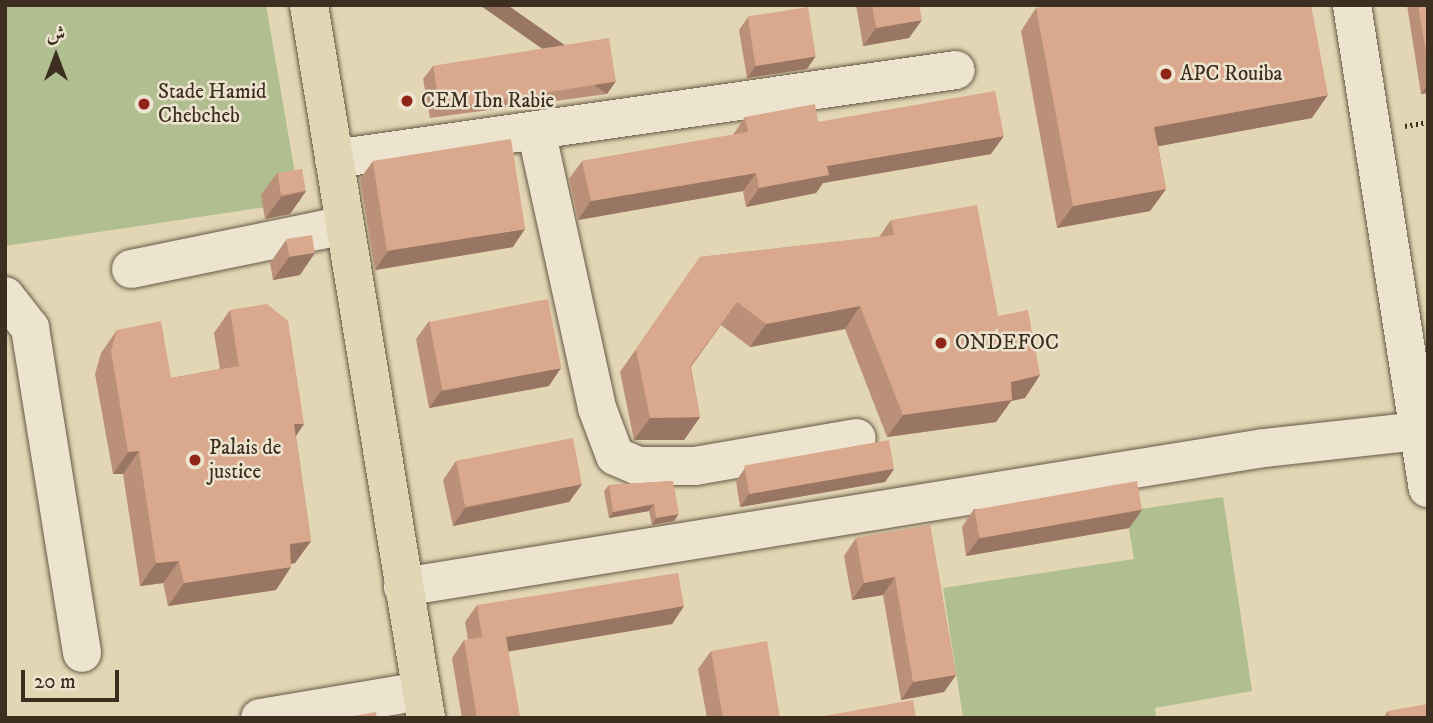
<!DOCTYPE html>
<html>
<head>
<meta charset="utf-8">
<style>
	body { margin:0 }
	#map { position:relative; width:1433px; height:723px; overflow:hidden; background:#e3d6b5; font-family:"IM FELL DW Pica",Amiri,serif }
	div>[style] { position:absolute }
	.green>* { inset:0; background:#b1be90 }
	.path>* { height:4.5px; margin-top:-2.25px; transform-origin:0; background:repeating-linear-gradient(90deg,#3d2f1f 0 2px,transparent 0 5.5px) }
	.roads { filter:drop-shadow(0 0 2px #665944) drop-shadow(0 0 2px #665944) }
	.minor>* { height:38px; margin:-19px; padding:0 19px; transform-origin:19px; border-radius:19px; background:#ede4cf }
	.major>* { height:38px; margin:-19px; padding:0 19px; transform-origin:19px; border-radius:19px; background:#e3d6b5 }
	.wall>* { inset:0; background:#bb9079 }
	.shaded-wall>* { inset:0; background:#997663; transform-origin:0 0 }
	.building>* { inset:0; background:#daa88d; transform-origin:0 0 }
	.dots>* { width:19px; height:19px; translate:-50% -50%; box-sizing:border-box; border:4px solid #ede4cf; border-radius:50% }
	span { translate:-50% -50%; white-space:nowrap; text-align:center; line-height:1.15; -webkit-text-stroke:5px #ede4cf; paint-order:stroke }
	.poi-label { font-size:21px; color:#3d2f1f }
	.left { translate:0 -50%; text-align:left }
	.frame { position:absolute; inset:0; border:7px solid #3d2f1f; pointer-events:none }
	.north { position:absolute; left:21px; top:21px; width:70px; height:70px; -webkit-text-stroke:5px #ede4cf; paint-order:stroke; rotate:0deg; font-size:19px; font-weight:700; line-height:28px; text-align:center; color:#3d2f1f }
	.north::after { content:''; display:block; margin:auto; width:24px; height:32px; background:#3d2f1f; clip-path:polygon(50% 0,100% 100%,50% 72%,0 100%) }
	.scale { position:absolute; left:21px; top:670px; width:98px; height:32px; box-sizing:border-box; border:4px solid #3d2f1f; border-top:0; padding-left:9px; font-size:21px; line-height:24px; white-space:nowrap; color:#3d2f1f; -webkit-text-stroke:5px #ede4cf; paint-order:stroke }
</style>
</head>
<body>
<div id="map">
	<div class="green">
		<div style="clip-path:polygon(5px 5px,266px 5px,300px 202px,5px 246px)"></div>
		<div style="clip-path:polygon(1223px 497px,1252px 691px,1155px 708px,1156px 718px,963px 718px,943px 588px,1134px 559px,1126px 511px)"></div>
	</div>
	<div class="path">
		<div style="left:1405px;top:126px;width:23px;rotate:-10deg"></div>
	</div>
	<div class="roads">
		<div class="minor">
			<div style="left:1352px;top:5px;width:489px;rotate:81.1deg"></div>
			<div style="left:536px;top:130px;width:285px;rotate:77.6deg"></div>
			<div style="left:597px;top:408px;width:51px;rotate:69.4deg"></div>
			<div style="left:615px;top:456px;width:26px;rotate:23deg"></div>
			<div style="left:639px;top:466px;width:56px"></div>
			<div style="left:695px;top:466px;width:164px;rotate:-9.8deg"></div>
			<div style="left:334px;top:159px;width:628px;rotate:-8.14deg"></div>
			<div style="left:131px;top:269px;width:218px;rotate:-11.6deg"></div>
			<div style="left:5px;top:296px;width:41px;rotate:52deg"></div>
			<div style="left:30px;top:328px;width:329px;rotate:80.9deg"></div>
			<div style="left:403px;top:587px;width:872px;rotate:-9.17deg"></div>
			<div style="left:1264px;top:448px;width:165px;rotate:-6.3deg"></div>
			<div style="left:260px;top:718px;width:164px;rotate:-9.5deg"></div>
		</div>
		<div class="major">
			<div style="left:309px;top:5px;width:723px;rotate:80.68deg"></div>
		</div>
	</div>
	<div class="wall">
		<div style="clip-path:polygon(856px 5px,919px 5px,909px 38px,863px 46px)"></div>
		<div style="clip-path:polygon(1407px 5px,1428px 5px,1428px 93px,1421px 94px)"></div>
		<div style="clip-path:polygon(1036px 8px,1312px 118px,1158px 146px,1166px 189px,1150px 211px,1057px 228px,1021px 31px)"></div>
		<div style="clip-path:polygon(748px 17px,807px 69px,747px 78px,739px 30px)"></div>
		<div style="clip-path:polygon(433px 66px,616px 81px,607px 94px,430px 118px,423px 79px)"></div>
		<div style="clip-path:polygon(745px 117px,818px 122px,991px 154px,823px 183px,816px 193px,746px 207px,743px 191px,578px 220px,569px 179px,582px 161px,733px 135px)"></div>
		<div style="clip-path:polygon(373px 161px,513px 247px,375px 270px,360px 179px)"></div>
		<div style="clip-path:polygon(277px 173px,306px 191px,290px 214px,265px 219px,261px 195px)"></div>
		<div style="clip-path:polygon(891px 220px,998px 316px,1040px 375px,1025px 398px,1011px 401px,996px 422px,887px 437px,845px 329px,750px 347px,721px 325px,691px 367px,700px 417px,684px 440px,634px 440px,620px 372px,700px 257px,879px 237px)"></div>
		<div style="clip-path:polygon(286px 240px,300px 275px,273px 280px,270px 263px)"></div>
		<div style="clip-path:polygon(230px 310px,304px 424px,296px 436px,311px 541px,295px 563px,291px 564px,276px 590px,168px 606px,163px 583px,140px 586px,123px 474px,113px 474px,95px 374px,101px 353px,117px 330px,171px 378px,220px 369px,214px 333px)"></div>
		<div style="clip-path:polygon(429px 321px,549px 386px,429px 408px,416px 339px)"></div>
		<div style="clip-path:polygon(456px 461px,582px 484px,569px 502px,453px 526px,443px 480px)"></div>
		<div style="clip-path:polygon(745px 468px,894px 469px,885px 482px,740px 507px,736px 481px)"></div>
		<div style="clip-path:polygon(673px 481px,674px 521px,652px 525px,649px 511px,609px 518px,604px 491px,609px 485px)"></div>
		<div style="clip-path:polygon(974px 509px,1142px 510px,1129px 528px,966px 556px,962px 527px)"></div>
		<div style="clip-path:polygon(930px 525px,956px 675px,944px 692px,901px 700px,883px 595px,852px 600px,844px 556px,856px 538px)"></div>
		<div style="clip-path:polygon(477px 605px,684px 606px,672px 624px,508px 651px,520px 718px,462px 718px,452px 658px,464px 640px,468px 640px,465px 622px)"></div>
		<div style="clip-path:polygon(711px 651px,780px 718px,707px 718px,698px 669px)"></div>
		<div style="clip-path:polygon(1388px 711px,1428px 718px,1383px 718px)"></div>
	</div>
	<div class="shaded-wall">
		<div style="clip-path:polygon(922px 20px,909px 38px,863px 46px,876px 28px)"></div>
		<div style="clip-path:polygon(816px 56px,807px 69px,747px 78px,756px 65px)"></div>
		<div style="left:616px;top:81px;width:16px;height:178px;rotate:125deg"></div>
		<div style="clip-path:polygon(1428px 85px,1428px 93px,1421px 94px)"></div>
		<div style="clip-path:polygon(1328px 95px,1312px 118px,1138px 150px,1154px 127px)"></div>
		<div style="clip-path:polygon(1004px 136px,991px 154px,823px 183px,816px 193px,746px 207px,759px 188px,827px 166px)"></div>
		<div style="clip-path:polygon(756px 173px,743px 191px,578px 220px,591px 201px)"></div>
		<div style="clip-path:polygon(1166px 189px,1150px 211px,1057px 228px,1073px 206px)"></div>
		<div style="clip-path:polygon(306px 191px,290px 214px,265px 219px,281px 197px)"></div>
		<div style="clip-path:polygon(525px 229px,513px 247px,375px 270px,388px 251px)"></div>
		<div style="clip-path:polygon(315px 253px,300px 275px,273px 280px,289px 257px)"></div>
		<div style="clip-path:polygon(860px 306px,845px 329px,750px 347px,766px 324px)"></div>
		<div style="clip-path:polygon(561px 368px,549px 386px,429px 408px,442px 390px)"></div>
		<div style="clip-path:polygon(1040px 375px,1025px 398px,1011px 401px,996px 422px,887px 437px,903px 415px,1011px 382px)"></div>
		<div style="clip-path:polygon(700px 417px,684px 440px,634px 440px,650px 418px)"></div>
		<div style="clip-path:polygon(294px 424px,304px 424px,289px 446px)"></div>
		<div style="clip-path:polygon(139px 451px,123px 474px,113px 474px,128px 452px)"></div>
		<div style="clip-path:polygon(894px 469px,885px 482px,740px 507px,749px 494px)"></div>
		<div style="clip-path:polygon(582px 484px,569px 502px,453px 526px,465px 508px)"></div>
		<div style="clip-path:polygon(654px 504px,649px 511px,609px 518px,613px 512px)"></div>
		<div style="clip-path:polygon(1142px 510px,1129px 528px,966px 556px,979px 538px)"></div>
		<div style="clip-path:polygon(679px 514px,674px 521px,652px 525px,656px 518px)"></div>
		<div style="clip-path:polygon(311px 541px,295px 563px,275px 567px,290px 544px)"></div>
		<div style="clip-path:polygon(179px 561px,163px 583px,140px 586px,156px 563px)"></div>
		<div style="clip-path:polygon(291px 567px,276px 590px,168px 606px,184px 583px)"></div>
		<div style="clip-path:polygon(895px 577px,883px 595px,852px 600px,864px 583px)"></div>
		<div style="clip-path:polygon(684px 606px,672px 624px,494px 654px,506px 637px)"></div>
		<div style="clip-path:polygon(956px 675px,944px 692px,901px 700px,913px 682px)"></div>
	</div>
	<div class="building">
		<div style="clip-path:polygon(872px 5px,919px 5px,922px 20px,876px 28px)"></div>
		<div style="clip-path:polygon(1053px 5px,1311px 5px,1328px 95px,1154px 127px,1166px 189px,1073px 206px,1036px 8px)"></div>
		<div style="clip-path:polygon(1418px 5px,1428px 5px,1428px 64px)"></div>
		<div style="left:808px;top:7px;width:50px;height:61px;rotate:81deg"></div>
		<div style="left:609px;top:38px;width:44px;height:178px;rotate:81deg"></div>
		<div style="clip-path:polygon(995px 91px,1004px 136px,827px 166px,829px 175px,759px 188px,756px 173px,591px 201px,582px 161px,748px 132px,745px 117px,815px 104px,818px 122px)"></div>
		<div style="left:511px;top:139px;width:91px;height:140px;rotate:81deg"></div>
		<div style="left:302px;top:169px;width:22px;height:25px;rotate:80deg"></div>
		<div style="clip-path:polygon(977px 205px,998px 316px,1028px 310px,1040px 375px,1011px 382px,1012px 400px,903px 415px,860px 306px,766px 324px,737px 302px,690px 366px,700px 417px,650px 418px,636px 349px,700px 257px,894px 235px,891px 220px)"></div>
		<div style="left:312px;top:235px;width:18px;height:26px;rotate:81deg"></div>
		<div style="left:548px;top:299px;width:70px;height:121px;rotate:79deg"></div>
		<div style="clip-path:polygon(267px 304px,288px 321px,304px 424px,294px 424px,311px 541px,290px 544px,291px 567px,184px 583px,179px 561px,156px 563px,139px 451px,128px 452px,111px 351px,117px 330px,161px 321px,171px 378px,239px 366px,230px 310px)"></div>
		<div style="left:573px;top:438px;width:47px;height:119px;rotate:79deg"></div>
		<div style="left:889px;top:440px;width:29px;height:147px;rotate:80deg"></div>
		<div style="clip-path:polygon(673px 481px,679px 514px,656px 518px,654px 504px,613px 512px,609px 485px)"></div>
		<div style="left:1137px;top:481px;width:29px;height:165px;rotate:80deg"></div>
		<div style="clip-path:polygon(930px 525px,956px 675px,913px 682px,895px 577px,864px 583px,856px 538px)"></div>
		<div style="clip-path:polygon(678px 573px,684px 606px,506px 637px,520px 718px,477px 718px,464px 640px,482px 637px,477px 605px)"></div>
		<div style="clip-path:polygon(767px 641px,780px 718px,723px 718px,711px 651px)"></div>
		<div style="clip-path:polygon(913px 700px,916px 718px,813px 718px)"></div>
		<div style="clip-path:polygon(1428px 704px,1428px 718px,1389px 718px,1388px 711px)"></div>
		<div style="clip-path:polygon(376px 712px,377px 718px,342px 718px)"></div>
	</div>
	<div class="dots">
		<div style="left:1166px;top:74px;background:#8f2418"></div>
		<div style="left:407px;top:101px;background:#8f2418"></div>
		<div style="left:144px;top:104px;background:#8f2418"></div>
		<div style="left:941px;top:343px;background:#8f2418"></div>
		<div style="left:195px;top:460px;background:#8f2418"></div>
	</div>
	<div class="poi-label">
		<span class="left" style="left:1180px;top:74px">APC Rouiba</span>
		<span class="left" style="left:158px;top:104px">Stade Hamid<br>Chebcheb</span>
		<span class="left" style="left:421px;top:101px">CEM Ibn Rabie</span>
		<span class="left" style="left:955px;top:343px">ONDEFOC</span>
		<span class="left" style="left:209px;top:460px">Palais de<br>justice</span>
	</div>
	<div class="frame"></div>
	<div class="north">ش</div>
	<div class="scale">20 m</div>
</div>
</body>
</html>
